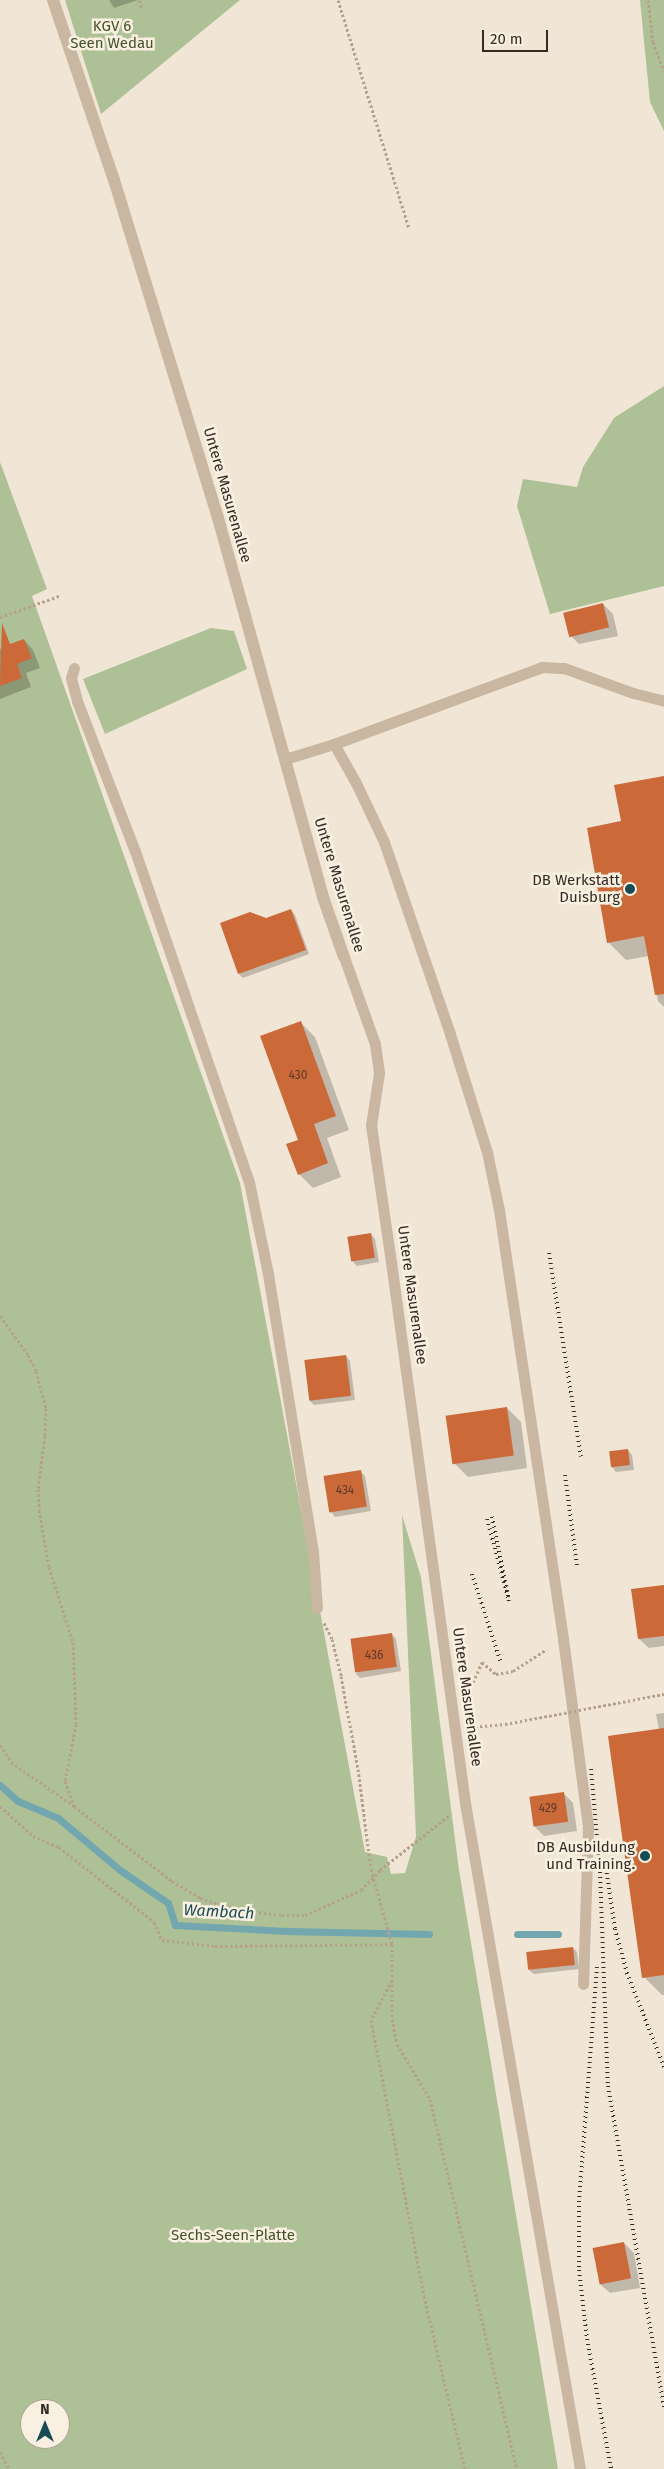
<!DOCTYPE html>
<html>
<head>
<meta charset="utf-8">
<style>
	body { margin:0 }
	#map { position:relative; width:664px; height:2469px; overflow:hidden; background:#f1e6d5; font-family:"Fira Sans",sans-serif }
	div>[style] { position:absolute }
	.green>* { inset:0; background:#aec095 }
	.shadow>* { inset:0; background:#0003 }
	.stream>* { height:7px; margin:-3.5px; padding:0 3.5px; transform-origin:3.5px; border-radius:3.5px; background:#73a7af }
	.building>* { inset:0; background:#cb6939; transform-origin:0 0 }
	.path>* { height:3px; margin-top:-1.5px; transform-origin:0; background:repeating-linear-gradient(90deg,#b5a18b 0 2.5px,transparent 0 5px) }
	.service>* { height:11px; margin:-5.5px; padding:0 5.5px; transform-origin:5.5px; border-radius:5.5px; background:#c9b7a1 }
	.minor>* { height:12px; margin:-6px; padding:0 6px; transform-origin:6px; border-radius:6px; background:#c9b7a1 }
	.rail>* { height:4px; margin-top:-2px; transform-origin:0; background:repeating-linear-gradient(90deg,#332a24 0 1px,transparent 0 5px) }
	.path-bridge>* { height:3px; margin-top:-1.5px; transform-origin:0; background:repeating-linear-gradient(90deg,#b5a18b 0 2.5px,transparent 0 5px) }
	.dots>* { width:14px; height:14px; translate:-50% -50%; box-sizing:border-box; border:2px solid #f9f0e1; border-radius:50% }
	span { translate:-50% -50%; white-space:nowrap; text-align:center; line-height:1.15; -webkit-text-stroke:5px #f9f0e1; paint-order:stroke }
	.number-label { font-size:12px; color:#593a29 }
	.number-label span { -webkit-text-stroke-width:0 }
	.park-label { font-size:15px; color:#3f5227 }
	.street-label { font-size:15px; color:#332a24 }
	.poi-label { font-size:15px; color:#332a24 }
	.right { translate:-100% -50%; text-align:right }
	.water-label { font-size:16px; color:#184c55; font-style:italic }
	.north { position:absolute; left:20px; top:2399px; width:50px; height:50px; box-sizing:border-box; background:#f9f0e1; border:1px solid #aaa195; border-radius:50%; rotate:0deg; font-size:14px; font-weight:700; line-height:20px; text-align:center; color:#332a24 }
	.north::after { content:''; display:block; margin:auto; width:18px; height:22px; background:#184c55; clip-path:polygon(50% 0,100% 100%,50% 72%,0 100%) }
	.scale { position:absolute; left:482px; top:30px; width:66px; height:22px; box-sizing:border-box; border:2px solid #332a24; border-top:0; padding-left:6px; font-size:15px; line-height:18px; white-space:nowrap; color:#332a24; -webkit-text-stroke:4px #f9f0e1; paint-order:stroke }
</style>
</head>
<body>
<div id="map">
	<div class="green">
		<div style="clip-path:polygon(65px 0,240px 0,101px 114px)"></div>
		<div style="clip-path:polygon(640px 0,664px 0,664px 131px,650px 102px)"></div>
		<div style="clip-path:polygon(664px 386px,664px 586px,550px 614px,517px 506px,523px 479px,577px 487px,583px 467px,614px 418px)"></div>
		<div style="clip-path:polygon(evenodd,0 462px,47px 589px,32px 596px,240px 1183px,365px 1852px,387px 1857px,391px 1874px,405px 1873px,416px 1837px,402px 1515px,421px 1577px,459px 1870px,558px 2469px,0 2469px,0 462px,30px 2409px,60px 2409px,60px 2439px,30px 2439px,30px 2409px)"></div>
		<div style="clip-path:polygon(211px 628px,234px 631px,247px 669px,105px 734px,83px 679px)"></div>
	</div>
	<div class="shadow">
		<div style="clip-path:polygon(109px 0,138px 0,114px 8px)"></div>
		<div style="clip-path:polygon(603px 604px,613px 614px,618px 636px,579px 644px,570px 635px,565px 612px)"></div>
		<div style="clip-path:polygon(24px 640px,33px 650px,40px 668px,26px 673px,31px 687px,0 699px,0 649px)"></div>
		<div style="clip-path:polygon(664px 777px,664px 1007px,658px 1001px,649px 956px,626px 960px,608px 942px,623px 822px)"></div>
		<div style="clip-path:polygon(291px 910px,295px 915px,309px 954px,243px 978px,239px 974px,266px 919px)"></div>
		<div style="clip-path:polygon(301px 1023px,315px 1037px,349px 1130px,327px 1138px,341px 1177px,313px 1188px,299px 1174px)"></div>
		<div style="clip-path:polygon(371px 1234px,375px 1239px,379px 1262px,357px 1266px,353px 1262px)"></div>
		<div style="clip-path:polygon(346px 1356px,350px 1361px,355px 1400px,314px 1405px,310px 1401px)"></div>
		<div style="clip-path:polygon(507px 1408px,521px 1422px,527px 1468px,468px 1477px,454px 1463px)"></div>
		<div style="clip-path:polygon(628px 1450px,632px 1455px,634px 1470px,616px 1472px,612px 1467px)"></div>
		<div style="clip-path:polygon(361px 1472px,365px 1476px,371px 1511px,335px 1517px,331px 1512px)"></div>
		<div style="clip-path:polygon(664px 1586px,664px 1646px,649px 1648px,639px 1639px)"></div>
		<div style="clip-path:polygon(392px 1634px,396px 1639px,401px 1671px,360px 1678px,356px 1674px)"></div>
		<div style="clip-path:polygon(664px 1713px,664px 1995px,662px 1995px,644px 1977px,659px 1730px,656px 1714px)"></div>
		<div style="clip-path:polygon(563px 1793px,573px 1803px,577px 1831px,544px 1836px,534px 1826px)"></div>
		<div style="clip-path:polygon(573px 1948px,577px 1952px,579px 1969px,534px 1974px,529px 1970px)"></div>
		<div style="clip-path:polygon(624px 2243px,634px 2253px,640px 2288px,610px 2293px,600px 2284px)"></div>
	</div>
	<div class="stream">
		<div style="left:0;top:1785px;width:24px;rotate:42deg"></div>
		<div style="left:18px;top:1801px;width:43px;rotate:23deg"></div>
		<div style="left:58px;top:1818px;width:81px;rotate:40deg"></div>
		<div style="left:120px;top:1870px;width:58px;rotate:34.5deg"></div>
		<div style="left:168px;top:1903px;width:23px;rotate:72deg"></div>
		<div style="left:175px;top:1925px;width:111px;rotate:3.1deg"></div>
		<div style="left:286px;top:1931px;width:143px;rotate:1.2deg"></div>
		<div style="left:517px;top:1934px;width:41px"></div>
	</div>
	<div class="building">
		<div style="left:603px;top:603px;width:25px;height:41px;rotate:76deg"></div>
		<div style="clip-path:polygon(2px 623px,10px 644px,24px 639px,32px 658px,17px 664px,22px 678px,0 686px)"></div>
		<div style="clip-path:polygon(664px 776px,664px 994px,655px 995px,644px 936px,607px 943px,587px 828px,621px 821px,614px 785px)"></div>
		<div style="clip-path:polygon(291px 909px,306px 950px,238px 974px,220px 923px,250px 912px,266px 918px)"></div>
		<div style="clip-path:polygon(301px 1021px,336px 1116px,314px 1124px,328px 1163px,298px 1175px,286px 1144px,298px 1140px,260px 1036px)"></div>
		<div style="left:371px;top:1233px;width:25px;height:24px;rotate:81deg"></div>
		<div style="left:346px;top:1355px;width:41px;height:42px;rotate:83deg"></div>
		<div style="left:507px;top:1407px;width:49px;height:62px;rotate:82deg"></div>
		<div style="left:628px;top:1449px;width:16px;height:19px;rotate:83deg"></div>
		<div style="left:361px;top:1470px;width:37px;height:38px;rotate:81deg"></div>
		<div style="clip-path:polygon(664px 1585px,664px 1636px,638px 1639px,631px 1589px)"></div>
		<div style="left:392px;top:1633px;width:34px;height:42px;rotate:82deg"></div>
		<div style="clip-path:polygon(664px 1728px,664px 1975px,642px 1978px,608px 1736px)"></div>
		<div style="left:564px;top:1792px;width:30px;height:35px;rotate:82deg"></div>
		<div style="left:573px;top:1947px;width:18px;height:47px;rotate:84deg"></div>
		<div style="left:624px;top:2242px;width:37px;height:32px;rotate:79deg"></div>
	</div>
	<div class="path">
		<div style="left:139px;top:0;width:9px;rotate:72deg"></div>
		<div style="left:338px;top:0;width:239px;rotate:72.7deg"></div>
		<div style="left:648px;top:0;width:42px;rotate:83.2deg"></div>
		<div style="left:653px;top:42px;width:31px;rotate:69deg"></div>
		<div style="left:0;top:617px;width:63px;rotate:-19.6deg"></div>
		<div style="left:0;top:1316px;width:48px;rotate:54.3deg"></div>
		<div style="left:28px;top:1355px;width:18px;rotate:63deg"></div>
		<div style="left:36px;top:1371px;width:38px;rotate:75deg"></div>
		<div style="left:46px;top:1408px;width:28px;rotate:92deg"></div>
		<div style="left:45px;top:1436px;width:53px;rotate:97.5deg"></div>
		<div style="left:38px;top:1489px;width:21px;rotate:87deg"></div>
		<div style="left:39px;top:1510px;width:58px;rotate:80deg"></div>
		<div style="left:49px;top:1567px;width:79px;rotate:72.3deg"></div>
		<div style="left:73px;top:1642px;width:82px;rotate:87.9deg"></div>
		<div style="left:76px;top:1724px;width:58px;rotate:100.9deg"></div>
		<div style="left:65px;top:1781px;width:27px;rotate:70deg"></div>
		<div style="left:74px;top:1806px;width:123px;rotate:37.4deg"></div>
		<div style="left:172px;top:1881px;width:33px;rotate:31deg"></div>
		<div style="left:200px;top:1898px;width:41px;rotate:17.1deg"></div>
		<div style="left:239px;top:1910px;width:43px;rotate:6.6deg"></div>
		<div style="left:282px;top:1915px;width:23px"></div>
		<div style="left:305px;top:1915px;width:61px;rotate:-24.1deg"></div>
		<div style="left:361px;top:1890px;width:28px;rotate:-46deg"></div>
		<div style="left:380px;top:1870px;width:90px;rotate:-38.3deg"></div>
		<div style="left:324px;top:1623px;width:18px;rotate:63deg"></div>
		<div style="left:332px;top:1639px;width:38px;rotate:76deg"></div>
		<div style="left:341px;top:1676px;width:95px;rotate:79.6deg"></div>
		<div style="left:358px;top:1769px;width:101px;rotate:82.6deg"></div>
		<div style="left:371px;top:1869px;width:78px;rotate:74.4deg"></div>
		<div style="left:392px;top:1944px;width:75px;rotate:90deg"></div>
		<div style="left:392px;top:2019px;width:25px;rotate:79deg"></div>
		<div style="left:397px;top:2044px;width:64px;rotate:59deg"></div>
		<div style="left:430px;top:2099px;width:380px;rotate:76.8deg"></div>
		<div style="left:467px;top:1696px;width:37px;rotate:-66deg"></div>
		<div style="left:482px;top:1662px;width:18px;rotate:41deg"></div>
		<div style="left:496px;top:1674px;width:17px;rotate:-10deg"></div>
		<div style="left:513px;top:1671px;width:40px;rotate:-32.9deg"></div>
		<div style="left:470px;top:1727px;width:35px;rotate:-5deg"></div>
		<div style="left:0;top:1745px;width:20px;rotate:57deg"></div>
		<div style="left:11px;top:1762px;width:77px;rotate:34.9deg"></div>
		<div style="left:0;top:1806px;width:45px;rotate:42.3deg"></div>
		<div style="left:33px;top:1836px;width:28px;rotate:23deg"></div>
		<div style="left:59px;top:1847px;width:121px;rotate:38.3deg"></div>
		<div style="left:154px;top:1922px;width:20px;rotate:66deg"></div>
		<div style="left:162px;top:1940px;width:53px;rotate:6.5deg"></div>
		<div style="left:215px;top:1946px;width:177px;rotate:-0.6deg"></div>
		<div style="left:392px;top:1980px;width:45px;rotate:117.7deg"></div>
		<div style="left:371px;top:2020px;width:281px;rotate:79.1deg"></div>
		<div style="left:424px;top:2296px;width:178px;rotate:76.7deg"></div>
		<div style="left:0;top:2452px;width:19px;rotate:62deg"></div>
	</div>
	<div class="service">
		<div style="left:74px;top:668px;width:10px;rotate:107deg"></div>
		<div style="left:71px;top:678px;width:24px;rotate:75deg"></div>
		<div style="left:77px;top:701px;width:161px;rotate:68.9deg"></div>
		<div style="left:135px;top:851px;width:350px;rotate:71deg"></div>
		<div style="left:249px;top:1182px;width:94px;rotate:78.3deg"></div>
		<div style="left:268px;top:1274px;width:282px;rotate:80.8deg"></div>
		<div style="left:313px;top:1552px;width:56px;rotate:85.9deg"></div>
		<div style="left:334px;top:744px;width:45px;rotate:60.6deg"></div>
		<div style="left:356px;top:783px;width:65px;rotate:64.6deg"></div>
		<div style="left:384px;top:842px;width:203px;rotate:71deg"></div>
		<div style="left:450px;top:1034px;width:124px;rotate:72.6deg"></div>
		<div style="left:487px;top:1152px;width:59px;rotate:78.3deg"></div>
		<div style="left:499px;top:1210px;width:434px;rotate:81.5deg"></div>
		<div style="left:563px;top:1639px;width:190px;rotate:82.4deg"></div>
		<div style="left:588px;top:1827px;width:157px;rotate:91.8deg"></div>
		<div style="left:285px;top:759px;width:51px;rotate:-17deg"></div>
		<div style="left:334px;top:744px;width:222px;rotate:-20.3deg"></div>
		<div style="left:542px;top:667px;width:22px;rotate:3deg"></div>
		<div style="left:564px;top:668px;width:73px;rotate:19.9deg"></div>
		<div style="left:633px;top:693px;width:32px;rotate:14deg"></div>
		<div style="left:344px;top:957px;width:92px;rotate:70.4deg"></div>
		<div style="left:375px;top:1044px;width:29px;rotate:82deg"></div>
		<div style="left:379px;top:1073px;width:53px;rotate:98.7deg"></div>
		<div style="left:371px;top:1125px;width:138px;rotate:81.7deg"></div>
		<div style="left:391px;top:1262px;width:546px;rotate:82.21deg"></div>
		<div style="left:465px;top:1803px;width:676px;rotate:80.2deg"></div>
	</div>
	<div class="minor">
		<div style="left:53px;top:0;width:190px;rotate:71.3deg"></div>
		<div style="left:114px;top:180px;width:354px;rotate:72.9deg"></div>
		<div style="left:218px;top:518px;width:396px;rotate:74.5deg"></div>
		<div style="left:324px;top:900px;width:60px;rotate:70.7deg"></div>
	</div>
	<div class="rail">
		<div style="left:549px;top:1253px;width:206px;rotate:81.1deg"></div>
		<div style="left:565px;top:1475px;width:92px;rotate:82.5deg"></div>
		<div style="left:487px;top:1519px;width:85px;rotate:75deg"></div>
		<div style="left:509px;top:1601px;width:86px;rotate:-101.4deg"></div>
		<div style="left:472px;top:1574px;width:94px;rotate:72deg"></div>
		<div style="left:591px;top:1769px;width:103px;rotate:85deg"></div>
		<div style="left:600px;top:1872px;width:214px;rotate:87.9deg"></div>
		<div style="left:608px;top:2086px;width:327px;rotate:80.1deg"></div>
		<div style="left:606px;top:1868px;width:62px;rotate:81.6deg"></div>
		<div style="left:615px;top:1929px;width:46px;rotate:74.7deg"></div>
		<div style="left:627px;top:1973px;width:101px;rotate:68.5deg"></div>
		<div style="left:597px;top:1967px;width:235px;rotate:94.4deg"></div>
		<div style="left:579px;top:2201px;width:69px;rotate:90deg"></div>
		<div style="left:579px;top:2270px;width:69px;rotate:83.4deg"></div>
		<div style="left:587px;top:2339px;width:132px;rotate:79.5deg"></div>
	</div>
	<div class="path-bridge">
		<div style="left:505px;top:1724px;width:162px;rotate:-10.7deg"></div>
	</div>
	<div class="dots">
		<div style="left:630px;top:889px;background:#184c55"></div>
		<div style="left:645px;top:1856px;background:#184c55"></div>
	</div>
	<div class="number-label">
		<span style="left:298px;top:1076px">430</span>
		<span style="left:345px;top:1491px">434</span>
		<span style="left:374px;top:1656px">436</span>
		<span style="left:548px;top:1809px">429</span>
	</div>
	<div class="park-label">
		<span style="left:112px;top:35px">KGV 6<br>Seen Wedau</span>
		<span style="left:233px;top:2236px">Sechs-Seen-Platte</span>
	</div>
	<div class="street-label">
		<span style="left:227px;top:495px;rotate:74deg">Untere Masurenallee</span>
		<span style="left:339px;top:885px;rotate:73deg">Untere Masurenallee</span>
		<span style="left:412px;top:1295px;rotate:82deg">Untere Masurenallee</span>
		<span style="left:467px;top:1697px;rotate:82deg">Untere Masurenallee</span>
	</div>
	<div class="poi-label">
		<span class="right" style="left:620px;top:889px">DB Werkstatt<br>Duisburg</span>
		<span class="right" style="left:635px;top:1856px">DB Ausbildung<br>und Training.</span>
	</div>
	<div class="water-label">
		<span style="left:219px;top:1912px;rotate:3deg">Wambach</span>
	</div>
	<div class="north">N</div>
	<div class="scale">20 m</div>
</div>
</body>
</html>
